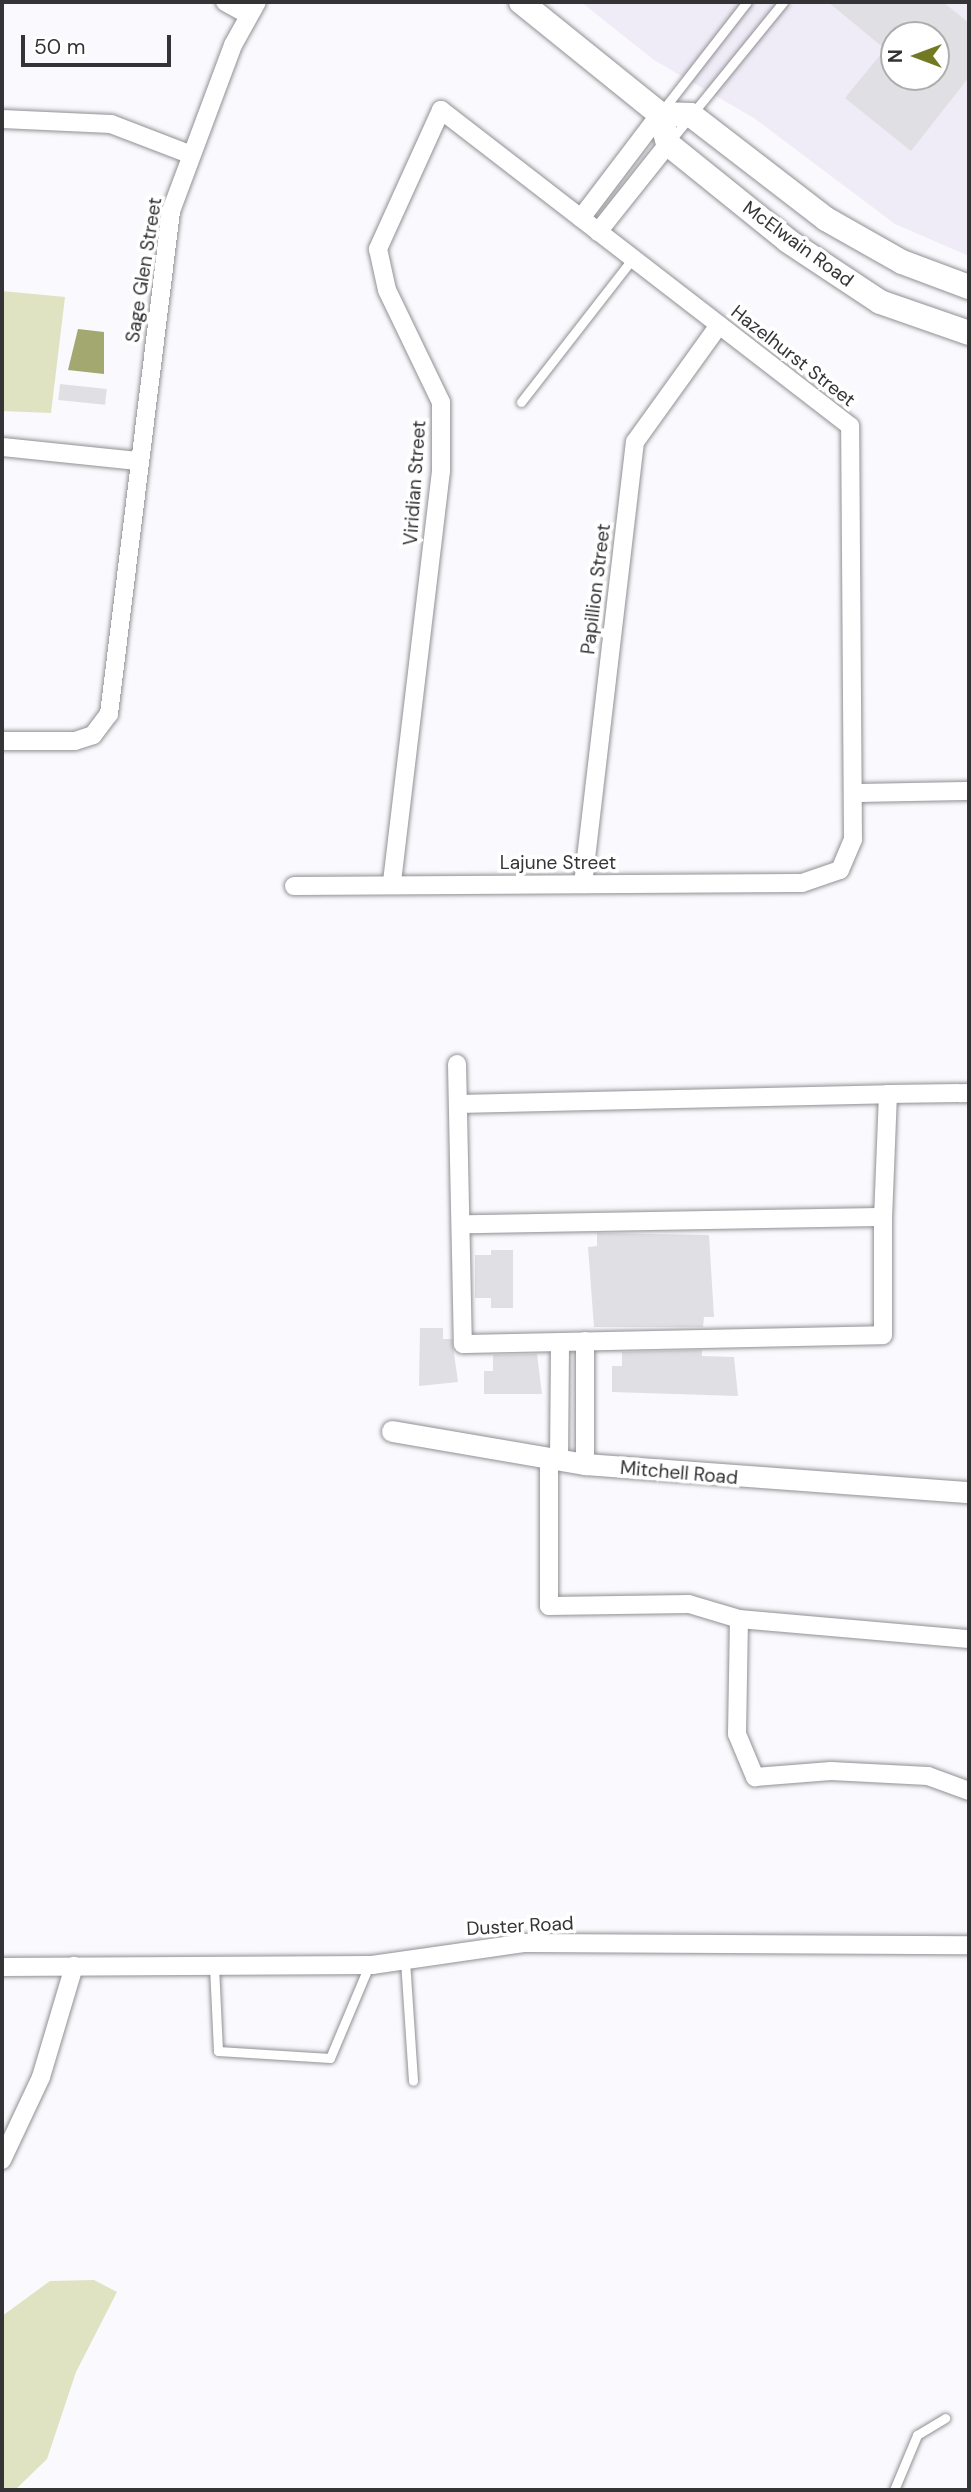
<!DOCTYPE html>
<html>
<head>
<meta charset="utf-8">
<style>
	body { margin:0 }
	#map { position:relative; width:971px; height:2492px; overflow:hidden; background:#faf9fd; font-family:"DM Sans",sans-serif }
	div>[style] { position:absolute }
	.built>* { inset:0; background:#efebf7 }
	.green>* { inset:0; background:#dfe3c1 }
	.water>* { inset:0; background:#a2a870 }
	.building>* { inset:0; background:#e0dfe3; transform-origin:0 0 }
	.roads { filter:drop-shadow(0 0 2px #919094) drop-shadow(0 0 2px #919094) }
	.service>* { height:9px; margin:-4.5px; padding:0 4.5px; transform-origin:4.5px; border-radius:4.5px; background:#fff }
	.minor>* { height:18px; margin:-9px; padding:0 9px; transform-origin:9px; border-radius:9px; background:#fff }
	.tertiary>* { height:21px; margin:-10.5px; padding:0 10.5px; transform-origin:10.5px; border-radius:10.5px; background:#fff }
	.secondary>* { height:24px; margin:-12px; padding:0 12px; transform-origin:12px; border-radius:12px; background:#fff }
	span { translate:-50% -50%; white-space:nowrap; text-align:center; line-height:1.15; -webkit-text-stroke:7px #fff; paint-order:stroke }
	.street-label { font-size:19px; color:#343335 }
	.frame { position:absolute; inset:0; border:4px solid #343335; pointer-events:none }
	.north { position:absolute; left:880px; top:21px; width:70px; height:70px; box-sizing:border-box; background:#fff; border:2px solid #aeadae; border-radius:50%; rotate:270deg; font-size:19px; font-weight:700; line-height:28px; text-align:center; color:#343335 }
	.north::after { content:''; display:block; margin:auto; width:24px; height:32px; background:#737923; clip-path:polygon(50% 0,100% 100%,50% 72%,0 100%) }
	.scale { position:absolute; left:21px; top:35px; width:150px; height:32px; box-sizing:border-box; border:4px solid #343335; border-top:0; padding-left:9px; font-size:21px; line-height:24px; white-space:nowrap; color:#343335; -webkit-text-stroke:5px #fff; paint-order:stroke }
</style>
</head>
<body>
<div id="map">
	<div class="built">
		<div style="clip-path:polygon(evenodd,581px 2px,969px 2px,969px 256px,895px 224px,754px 118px,654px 60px,581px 2px,894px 35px,936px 35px,936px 77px,894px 77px,894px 35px)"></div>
	</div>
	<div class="green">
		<div style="clip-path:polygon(2px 291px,65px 297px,51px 413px,2px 411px)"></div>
		<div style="clip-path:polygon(94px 2280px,117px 2292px,76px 2372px,47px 2459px,15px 2490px,2px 2490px,2px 2316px,50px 2281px)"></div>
	</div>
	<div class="water">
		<div style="clip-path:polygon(78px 329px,104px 332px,104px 374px,68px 370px)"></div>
	</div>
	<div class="building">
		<div style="clip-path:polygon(evenodd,828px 2px,943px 2px,969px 23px,969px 77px,911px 151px,845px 98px,885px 49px,828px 2px,894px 35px,936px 35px,936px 77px,894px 77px,894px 35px)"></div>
		<div style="left:60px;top:384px;width:47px;height:16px;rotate:6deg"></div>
		<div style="clip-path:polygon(597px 1233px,709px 1235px,714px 1317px,704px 1317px,703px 1327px,594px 1327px,588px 1247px,597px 1246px)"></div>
		<div style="clip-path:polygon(491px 1250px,513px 1250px,513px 1308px,491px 1308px,491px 1298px,475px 1298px,475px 1255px,491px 1255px)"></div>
		<div style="clip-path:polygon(420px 1328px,443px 1328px,443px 1339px,452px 1339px,458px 1382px,419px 1386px)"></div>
		<div style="clip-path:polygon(702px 1350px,702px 1356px,734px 1357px,738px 1396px,612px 1392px,612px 1366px,622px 1366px,622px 1352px)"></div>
		<div style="clip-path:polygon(537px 1354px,542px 1394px,484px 1394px,484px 1371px,493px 1371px,493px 1355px)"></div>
	</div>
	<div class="roads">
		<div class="service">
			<div style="left:662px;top:111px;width:138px;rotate:-52.1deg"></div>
			<div style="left:671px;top:140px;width:178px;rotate:-50.9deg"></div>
			<div style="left:521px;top:402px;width:182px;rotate:-52.1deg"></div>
			<div style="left:405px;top:1960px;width:121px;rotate:86.2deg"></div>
			<div style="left:214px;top:1966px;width:85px;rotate:87.3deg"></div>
			<div style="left:218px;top:2051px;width:112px;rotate:3.6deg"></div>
			<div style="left:330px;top:2058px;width:101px;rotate:-67.2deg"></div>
			<div style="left:894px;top:2490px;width:60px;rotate:-67.3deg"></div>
			<div style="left:917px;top:2435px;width:33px;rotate:-31deg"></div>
		</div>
		<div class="minor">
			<div style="left:225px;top:2px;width:25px;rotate:29deg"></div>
			<div style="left:2px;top:119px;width:109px;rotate:2.6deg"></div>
			<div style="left:111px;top:124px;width:84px;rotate:21deg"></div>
			<div style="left:581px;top:218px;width:131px;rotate:-52.8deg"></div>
			<div style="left:598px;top:232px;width:112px;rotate:-51.5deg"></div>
			<div style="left:2px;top:447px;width:137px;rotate:5.9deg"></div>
			<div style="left:2px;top:741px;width:73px"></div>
			<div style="left:75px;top:741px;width:19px;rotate:-18deg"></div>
			<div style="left:93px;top:735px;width:26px;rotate:-53deg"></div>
			<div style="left:109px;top:714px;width:507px;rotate:-82.97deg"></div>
			<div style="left:171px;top:211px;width:177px;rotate:-69.5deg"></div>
			<div style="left:233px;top:45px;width:49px;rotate:-60.8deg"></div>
			<div style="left:854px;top:793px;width:115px;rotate:-1deg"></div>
			<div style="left:583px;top:884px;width:445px;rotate:-83.3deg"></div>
			<div style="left:635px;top:442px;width:144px;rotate:-54.3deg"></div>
			<div style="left:294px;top:886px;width:508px;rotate:-0.34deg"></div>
			<div style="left:802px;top:883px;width:40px;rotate:-18.9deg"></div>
			<div style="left:840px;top:870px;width:33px;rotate:-67deg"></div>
			<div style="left:853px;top:840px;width:414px;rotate:-90.4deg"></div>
			<div style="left:850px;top:426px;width:517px;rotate:-142.31deg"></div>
			<div style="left:441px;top:110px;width:153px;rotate:114.4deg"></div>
			<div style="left:378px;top:249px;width:42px;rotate:77.6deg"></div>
			<div style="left:387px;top:290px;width:124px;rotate:64.3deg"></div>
			<div style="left:441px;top:402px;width:69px;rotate:90deg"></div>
			<div style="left:441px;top:471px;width:416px;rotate:96.8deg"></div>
			<div style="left:457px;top:1064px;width:280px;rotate:88.8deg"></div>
			<div style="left:463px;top:1344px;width:420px;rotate:-1.2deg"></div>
			<div style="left:883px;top:1335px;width:118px;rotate:-90deg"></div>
			<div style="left:888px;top:1094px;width:81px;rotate:-0.7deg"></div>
			<div style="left:458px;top:1104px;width:430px;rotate:-1.3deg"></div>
			<div style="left:888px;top:1094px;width:123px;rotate:92.3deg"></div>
			<div style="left:883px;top:1217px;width:421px;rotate:179deg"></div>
			<div style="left:549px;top:1459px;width:147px;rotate:90deg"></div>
			<div style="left:549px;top:1606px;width:140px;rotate:-0.8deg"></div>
			<div style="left:689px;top:1604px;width:52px;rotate:16.7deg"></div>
			<div style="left:739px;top:1619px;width:231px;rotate:5deg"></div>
			<div style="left:559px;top:1460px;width:118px;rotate:-89.5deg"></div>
			<div style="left:585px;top:1464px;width:123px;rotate:-90deg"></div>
			<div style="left:739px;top:1619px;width:115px;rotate:91deg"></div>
			<div style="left:737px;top:1734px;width:47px;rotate:67.3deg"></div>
			<div style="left:755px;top:1777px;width:76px;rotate:-4.5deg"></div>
			<div style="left:831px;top:1771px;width:97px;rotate:3deg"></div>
			<div style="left:928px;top:1776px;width:44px;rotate:20.1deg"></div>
			<div style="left:2px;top:1967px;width:370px;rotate:-0.3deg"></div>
			<div style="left:372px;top:1965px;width:155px;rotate:-8.2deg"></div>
			<div style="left:525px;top:1943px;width:444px;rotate:0.3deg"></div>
			<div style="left:2px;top:2160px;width:92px;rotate:-64.8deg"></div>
			<div style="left:41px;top:2077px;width:116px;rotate:-73.4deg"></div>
		</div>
		<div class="tertiary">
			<div style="left:392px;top:1431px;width:196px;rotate:9.7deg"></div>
			<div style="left:585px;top:1464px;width:385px;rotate:4.2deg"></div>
		</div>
		<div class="secondary">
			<div style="left:521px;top:2px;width:179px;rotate:38.9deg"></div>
			<div style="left:660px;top:114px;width:31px;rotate:2deg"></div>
			<div style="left:691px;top:115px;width:170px;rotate:37.6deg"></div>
			<div style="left:826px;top:219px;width:87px;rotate:29.5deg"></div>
			<div style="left:902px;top:262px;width:72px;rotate:20.5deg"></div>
			<div style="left:660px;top:114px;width:31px;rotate:75deg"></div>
			<div style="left:668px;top:144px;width:154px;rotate:38.9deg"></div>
			<div style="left:788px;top:241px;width:110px;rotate:33.5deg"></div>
			<div style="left:880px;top:302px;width:94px;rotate:19.2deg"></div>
		</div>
	</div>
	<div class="street-label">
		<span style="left:798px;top:244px;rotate:36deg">McElwain Road</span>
		<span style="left:144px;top:270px;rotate:-81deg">Sage Glen Street</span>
		<span style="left:793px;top:356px;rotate:38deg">Hazelhurst Street</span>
		<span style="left:415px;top:483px;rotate:-86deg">Viridian Street</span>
		<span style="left:596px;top:589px;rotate:-83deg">Papillion Street</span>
		<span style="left:558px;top:863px">Lajune Street</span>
		<span style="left:679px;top:1473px;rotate:5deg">Mitchell Road</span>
		<span style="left:520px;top:1926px;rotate:-3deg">Duster Road</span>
	</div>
	<div class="frame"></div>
	<div class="north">N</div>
	<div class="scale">50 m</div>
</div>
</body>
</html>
